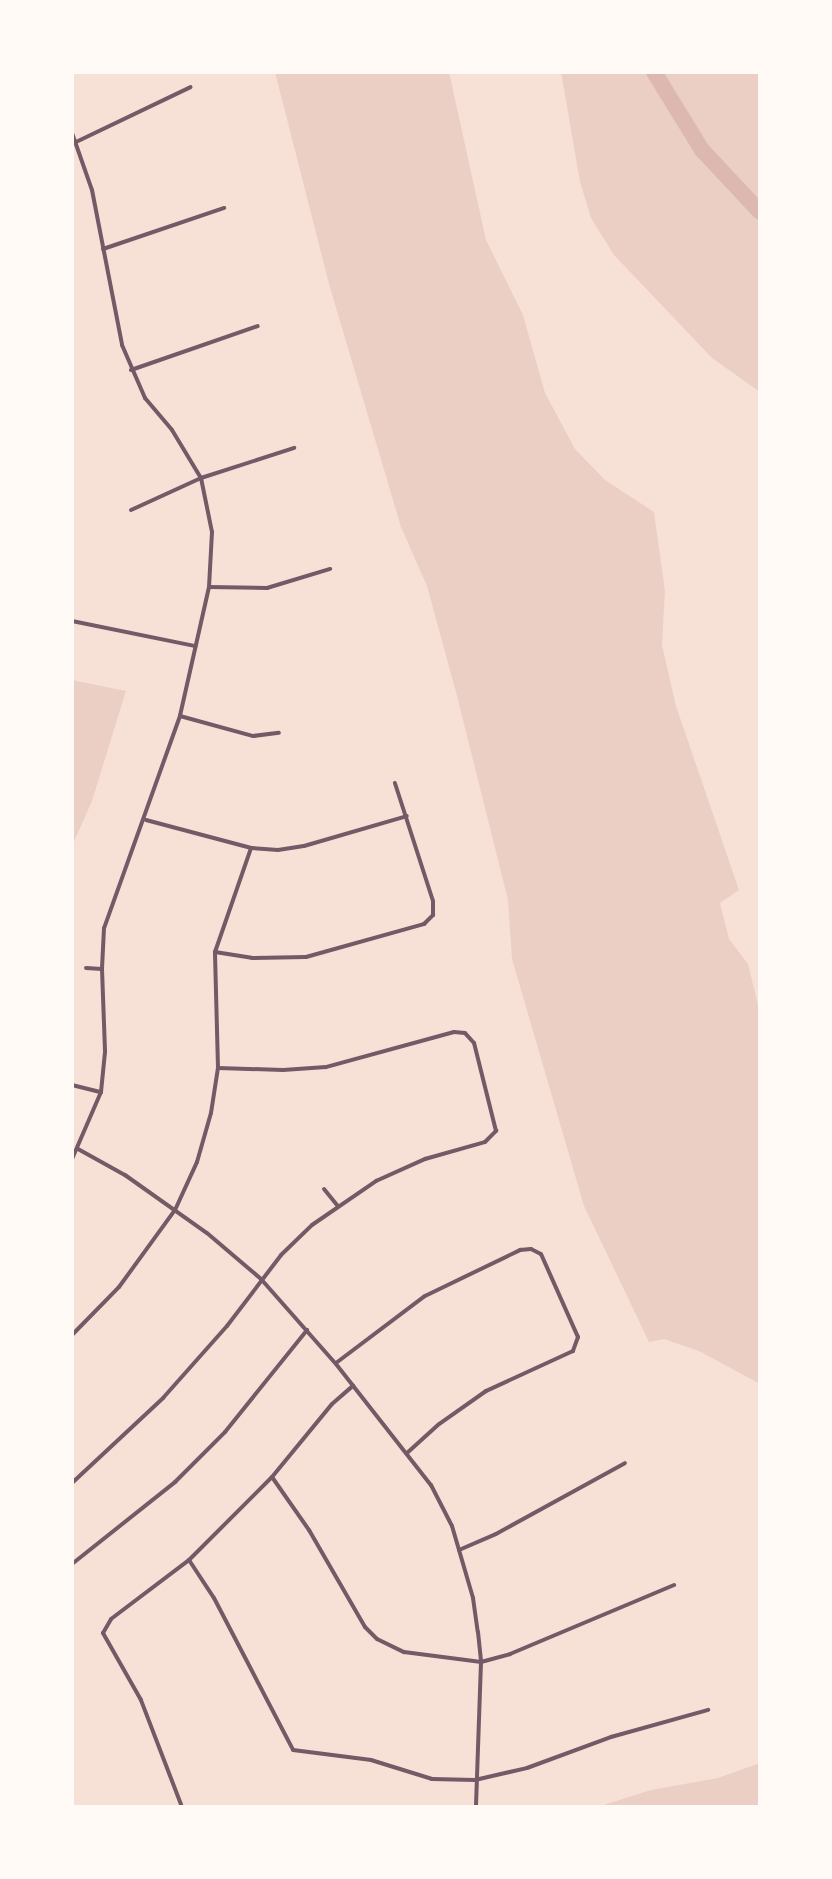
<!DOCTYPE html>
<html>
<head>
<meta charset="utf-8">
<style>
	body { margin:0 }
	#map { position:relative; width:832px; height:1879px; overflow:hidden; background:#f7e1d7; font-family:Jost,sans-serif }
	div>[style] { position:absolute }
	.green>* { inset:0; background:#ebcfc5 }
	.river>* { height:16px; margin:-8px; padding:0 8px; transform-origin:8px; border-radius:8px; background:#dcb8b0 }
	.minor>* { height:4px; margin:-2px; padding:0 2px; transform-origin:2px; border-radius:2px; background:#755966 }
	span { translate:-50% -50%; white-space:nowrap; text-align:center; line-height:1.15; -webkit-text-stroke:8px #fffaf5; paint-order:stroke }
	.frame { position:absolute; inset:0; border:74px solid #fffaf5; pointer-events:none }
</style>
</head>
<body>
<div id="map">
	<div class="green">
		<div style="clip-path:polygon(275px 72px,449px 72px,486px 240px,523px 315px,545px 393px,575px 449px,605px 480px,654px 512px,665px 591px,662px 645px,676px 706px,739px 890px,720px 903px,729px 939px,748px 964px,760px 1013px,760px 1384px,699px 1351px,664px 1339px,649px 1342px,584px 1206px,512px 959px,508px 900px,457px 696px,427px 586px,401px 527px,329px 284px)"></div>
		<div style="clip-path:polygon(561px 72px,760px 72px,760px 392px,712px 358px,614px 255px,591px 218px,580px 182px)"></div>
		<div style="clip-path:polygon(72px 680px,126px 691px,92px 801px,72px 846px)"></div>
		<div style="clip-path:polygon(760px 1763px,760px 1807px,597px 1807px,651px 1790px,718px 1778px)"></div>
	</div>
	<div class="river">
		<div style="left:654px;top:72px;width:92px;rotate:58.4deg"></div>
		<div style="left:702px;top:150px;width:85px;rotate:46.9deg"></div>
	</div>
	<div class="minor">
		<div style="left:72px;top:133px;width:60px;rotate:70.7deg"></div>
		<div style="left:92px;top:190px;width:158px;rotate:79deg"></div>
		<div style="left:122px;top:345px;width:58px;rotate:66.5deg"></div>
		<div style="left:145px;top:398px;width:42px;rotate:49.8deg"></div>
		<div style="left:172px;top:430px;width:56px;rotate:58.9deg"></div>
		<div style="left:201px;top:478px;width:55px;rotate:78.5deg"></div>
		<div style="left:212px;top:532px;width:55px;rotate:93.1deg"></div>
		<div style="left:209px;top:587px;width:132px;rotate:102.7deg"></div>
		<div style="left:180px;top:716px;width:225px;rotate:109.7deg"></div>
		<div style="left:104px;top:928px;width:41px;rotate:92.8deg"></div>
		<div style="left:102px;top:969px;width:83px;rotate:87.9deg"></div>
		<div style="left:105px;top:1052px;width:40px;rotate:95.7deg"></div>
		<div style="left:101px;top:1092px;width:73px;rotate:113.4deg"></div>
		<div style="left:76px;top:142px;width:127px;rotate:-25.6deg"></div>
		<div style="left:103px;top:249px;width:128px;rotate:-18.7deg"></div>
		<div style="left:131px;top:370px;width:134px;rotate:-19.1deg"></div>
		<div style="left:131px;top:510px;width:77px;rotate:-24.6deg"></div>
		<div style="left:201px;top:478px;width:98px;rotate:-17.9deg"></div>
		<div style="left:209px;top:587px;width:58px;rotate:1deg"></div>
		<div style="left:267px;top:588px;width:66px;rotate:-16.8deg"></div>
		<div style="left:72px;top:621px;width:126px;rotate:11.5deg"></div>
		<div style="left:180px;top:716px;width:76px;rotate:15.3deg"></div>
		<div style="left:253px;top:736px;width:26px;rotate:-7deg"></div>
		<div style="left:146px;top:820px;width:109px;rotate:14.9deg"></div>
		<div style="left:251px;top:848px;width:27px;rotate:4deg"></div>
		<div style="left:278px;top:850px;width:26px;rotate:-9deg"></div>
		<div style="left:304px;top:846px;width:107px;rotate:-16.2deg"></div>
		<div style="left:215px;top:952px;width:37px;rotate:9deg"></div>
		<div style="left:252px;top:958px;width:54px;rotate:-1.1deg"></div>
		<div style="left:306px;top:957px;width:123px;rotate:-15.6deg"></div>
		<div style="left:424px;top:924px;width:13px;rotate:-45deg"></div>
		<div style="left:433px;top:915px;width:14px;rotate:-90deg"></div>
		<div style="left:433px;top:901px;width:124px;rotate:-107.9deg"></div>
		<div style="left:86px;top:968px;width:16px;rotate:4deg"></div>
		<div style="left:72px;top:1085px;width:30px;rotate:14deg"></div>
		<div style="left:78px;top:1149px;width:54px;rotate:29deg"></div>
		<div style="left:125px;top:1175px;width:100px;rotate:35.3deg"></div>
		<div style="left:207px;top:1233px;width:71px;rotate:40.4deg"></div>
		<div style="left:261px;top:1279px;width:113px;rotate:48.6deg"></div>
		<div style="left:336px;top:1364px;width:154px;rotate:51.9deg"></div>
		<div style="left:431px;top:1485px;width:46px;rotate:62.9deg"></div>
		<div style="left:452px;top:1526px;width:75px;rotate:73.7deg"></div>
		<div style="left:473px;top:1598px;width:34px;rotate:82deg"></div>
		<div style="left:478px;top:1632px;width:30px;rotate:84deg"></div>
		<div style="left:481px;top:1662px;width:145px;rotate:92deg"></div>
		<div style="left:324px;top:1189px;width:21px;rotate:51deg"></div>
		<div style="left:72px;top:1335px;width:67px;rotate:-45.6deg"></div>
		<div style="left:119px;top:1287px;width:95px;rotate:-54deg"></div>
		<div style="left:175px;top:1210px;width:53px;rotate:-65.4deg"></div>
		<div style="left:197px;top:1162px;width:51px;rotate:-74.1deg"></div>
		<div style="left:211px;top:1113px;width:46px;rotate:-81.2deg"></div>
		<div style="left:218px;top:1068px;width:116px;rotate:-91.5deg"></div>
		<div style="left:215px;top:952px;width:110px;rotate:-70.9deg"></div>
		<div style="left:336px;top:1363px;width:111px;rotate:-37deg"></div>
		<div style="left:425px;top:1296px;width:106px;rotate:-25.8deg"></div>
		<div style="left:520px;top:1250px;width:11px;rotate:-5deg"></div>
		<div style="left:531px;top:1249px;width:11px;rotate:27deg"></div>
		<div style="left:541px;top:1254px;width:91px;rotate:66deg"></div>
		<div style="left:578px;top:1337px;width:15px;rotate:110deg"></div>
		<div style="left:573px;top:1351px;width:96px;rotate:155.3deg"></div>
		<div style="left:486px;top:1391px;width:57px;rotate:144.9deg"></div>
		<div style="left:439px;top:1424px;width:42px;rotate:137.9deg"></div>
		<div style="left:272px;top:1477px;width:65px;rotate:55.1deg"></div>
		<div style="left:309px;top:1530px;width:112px;rotate:60deg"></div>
		<div style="left:365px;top:1627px;width:17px;rotate:45deg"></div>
		<div style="left:377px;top:1639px;width:30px;rotate:26deg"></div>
		<div style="left:404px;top:1652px;width:78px;rotate:7.4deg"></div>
		<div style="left:481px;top:1662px;width:30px;rotate:-15deg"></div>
		<div style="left:510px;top:1654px;width:178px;rotate:-22.8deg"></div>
		<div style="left:72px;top:1483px;width:125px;rotate:-43deg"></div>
		<div style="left:163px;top:1398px;width:96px;rotate:-48.4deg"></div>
		<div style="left:227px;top:1326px;width:89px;rotate:-52.7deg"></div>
		<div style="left:281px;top:1255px;width:43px;rotate:-44.1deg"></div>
		<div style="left:312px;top:1225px;width:78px;rotate:-34.5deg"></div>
		<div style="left:376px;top:1181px;width:54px;rotate:-24.2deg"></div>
		<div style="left:425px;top:1159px;width:62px;rotate:-15.8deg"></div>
		<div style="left:485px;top:1142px;width:16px;rotate:-45deg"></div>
		<div style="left:496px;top:1131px;width:91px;rotate:-104deg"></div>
		<div style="left:474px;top:1043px;width:13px;rotate:-132deg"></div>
		<div style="left:465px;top:1033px;width:11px;rotate:-175deg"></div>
		<div style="left:454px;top:1032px;width:133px;rotate:164.7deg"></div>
		<div style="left:326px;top:1067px;width:43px;rotate:176deg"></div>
		<div style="left:283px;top:1070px;width:65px;rotate:-178.2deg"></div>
		<div style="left:459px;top:1550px;width:40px;rotate:-23.4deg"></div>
		<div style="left:496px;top:1534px;width:147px;rotate:-28.8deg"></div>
		<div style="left:189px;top:1560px;width:45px;rotate:56.7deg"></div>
		<div style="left:214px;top:1598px;width:171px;rotate:62.5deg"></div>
		<div style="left:293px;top:1750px;width:79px;rotate:7.3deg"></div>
		<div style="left:371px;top:1760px;width:64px;rotate:17.3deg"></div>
		<div style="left:432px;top:1779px;width:43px;rotate:1.3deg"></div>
		<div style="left:475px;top:1780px;width:53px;rotate:-13deg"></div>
		<div style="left:527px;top:1768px;width:90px;rotate:-20.3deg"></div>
		<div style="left:611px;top:1737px;width:101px;rotate:-15.6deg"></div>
		<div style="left:72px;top:1564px;width:132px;rotate:-38.5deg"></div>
		<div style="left:175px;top:1482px;width:71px;rotate:-45deg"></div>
		<div style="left:225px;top:1432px;width:131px;rotate:-51.2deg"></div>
		<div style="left:182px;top:1807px;width:115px;rotate:-111deg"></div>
		<div style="left:141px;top:1700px;width:77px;rotate:-119.6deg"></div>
		<div style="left:103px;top:1633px;width:16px;rotate:-60deg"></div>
		<div style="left:111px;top:1619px;width:98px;rotate:-37.1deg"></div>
		<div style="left:189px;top:1560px;width:117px;rotate:-45deg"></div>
		<div style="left:272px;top:1477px;width:94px;rotate:-50.6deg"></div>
		<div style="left:332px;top:1404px;width:28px;rotate:-41deg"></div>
	</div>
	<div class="frame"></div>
</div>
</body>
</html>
